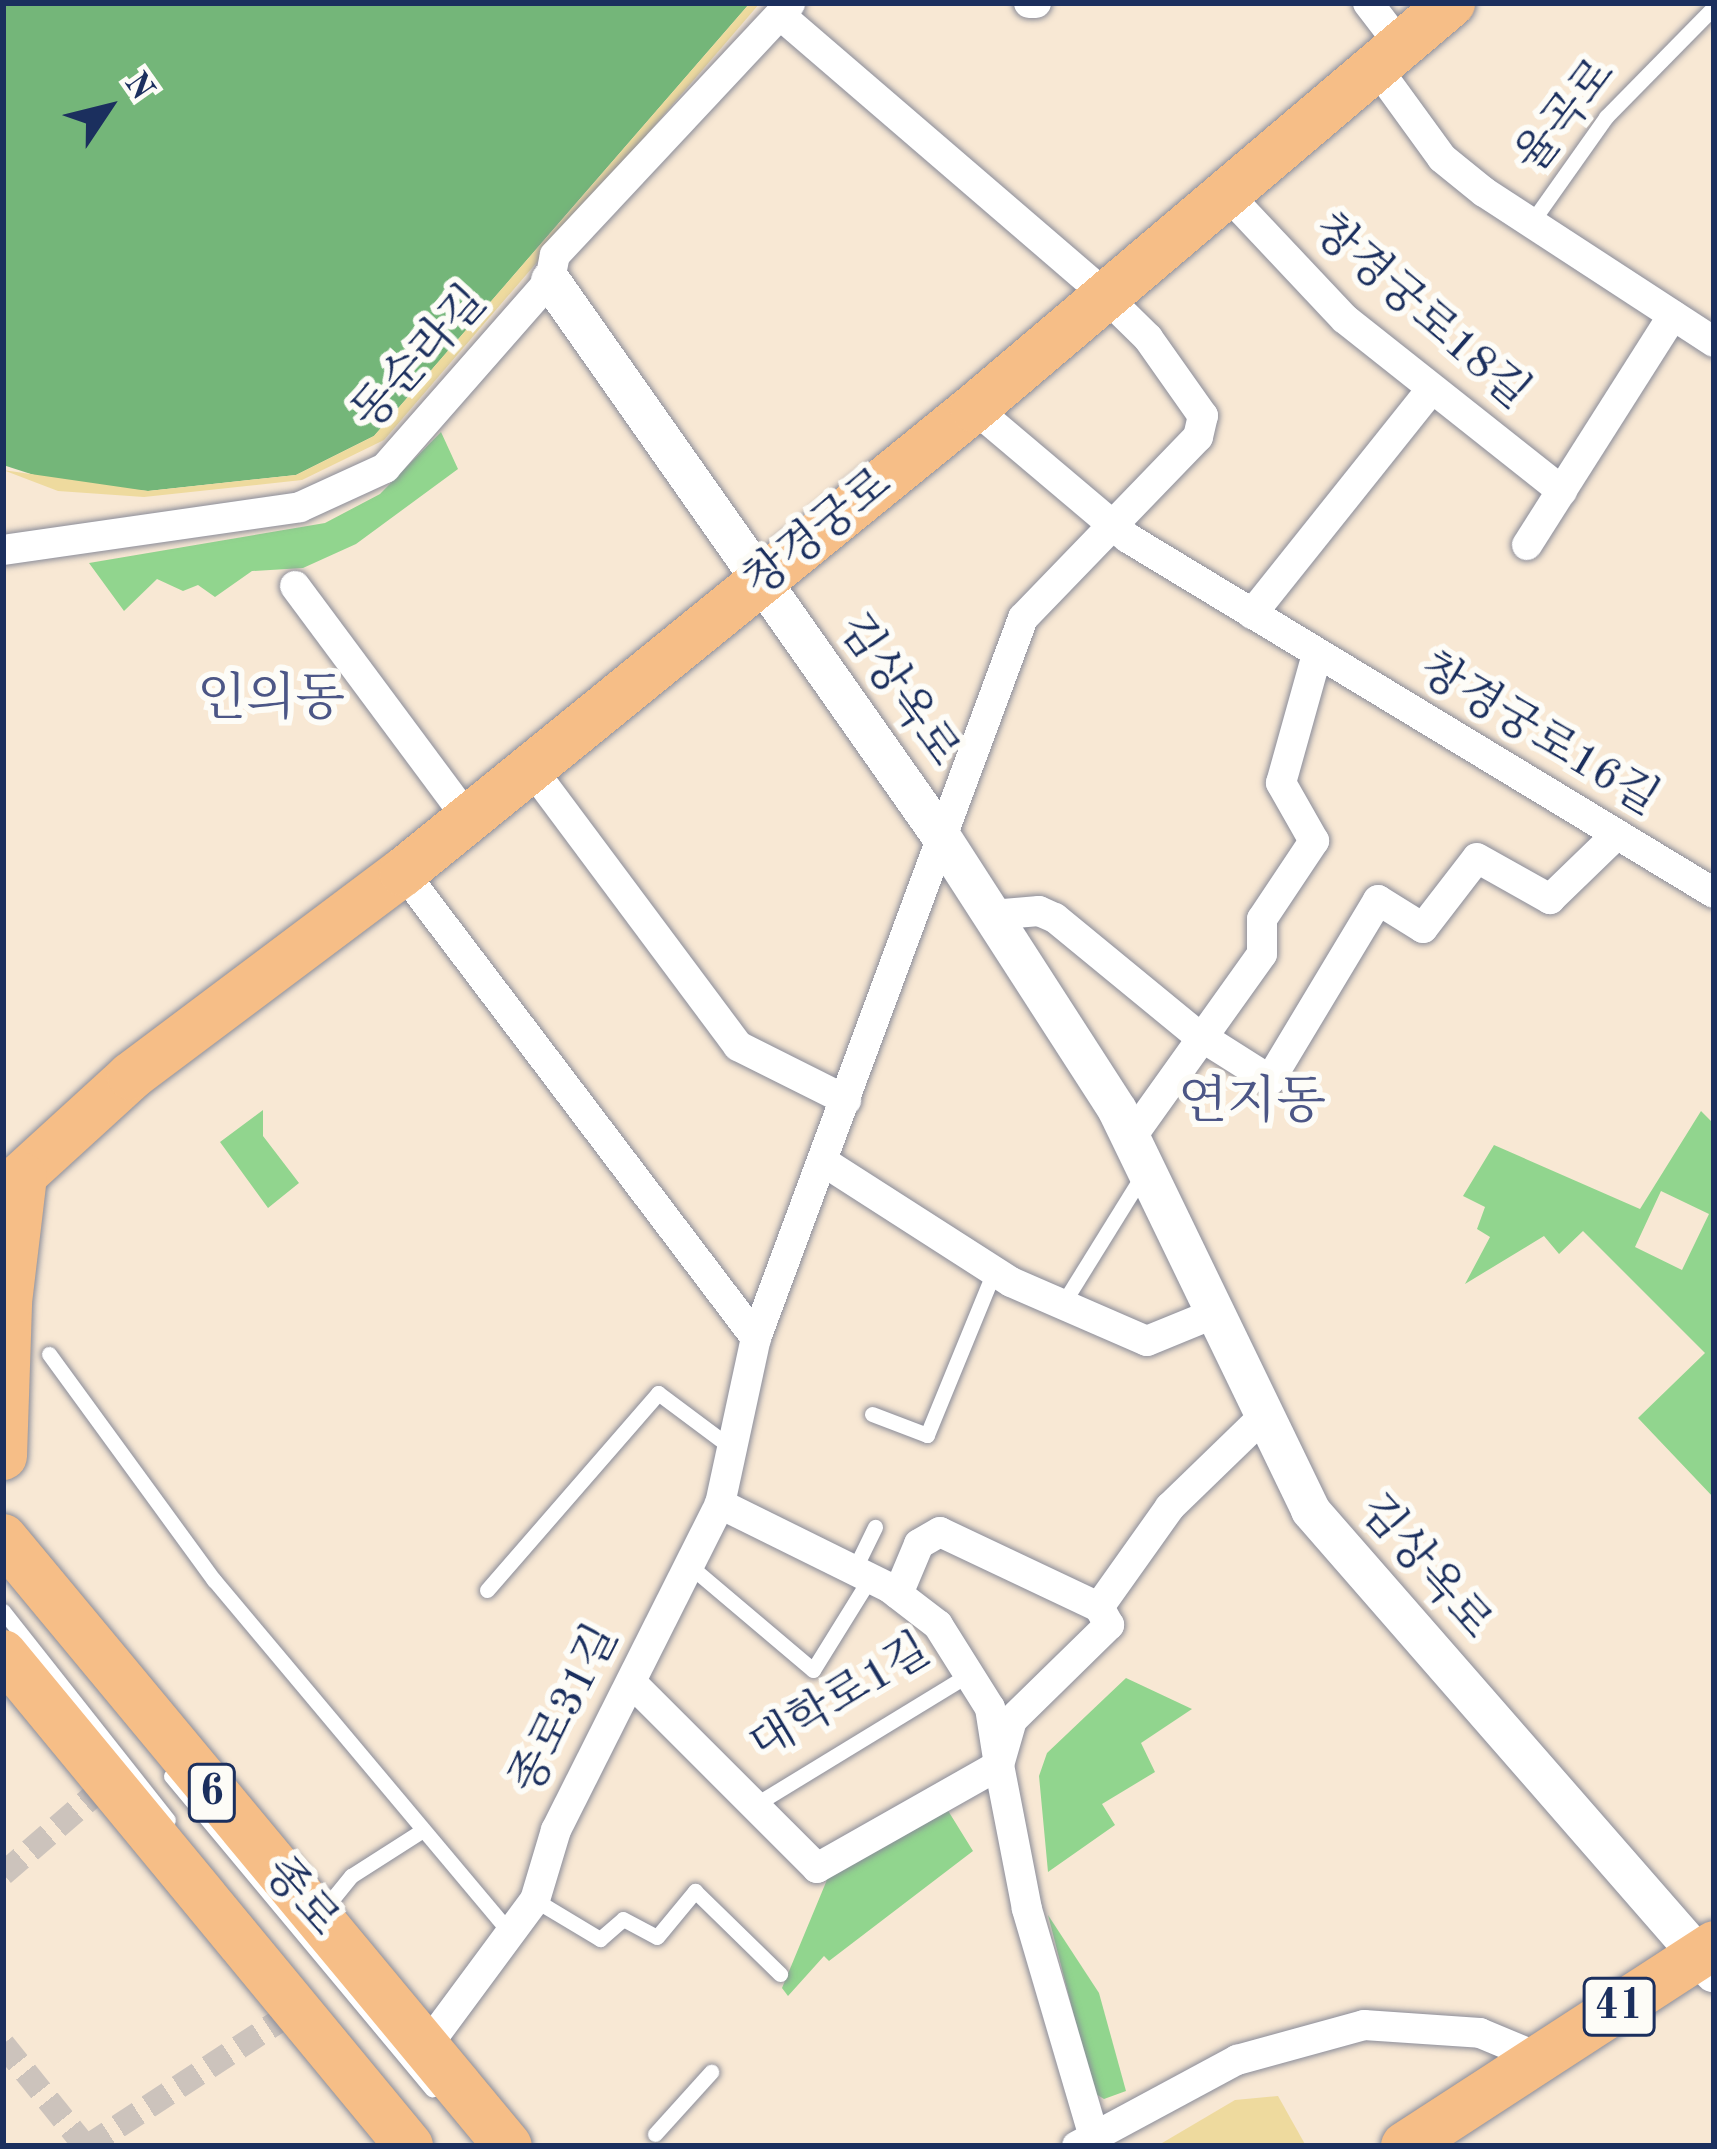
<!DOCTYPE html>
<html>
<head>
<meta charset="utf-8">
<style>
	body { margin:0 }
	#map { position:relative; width:1717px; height:2149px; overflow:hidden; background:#f8e8d4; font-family:"Old Standard TT","Noto Serif KR",serif }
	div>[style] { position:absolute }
	.green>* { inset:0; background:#91d58e }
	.forest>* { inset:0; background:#74b679 }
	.sand>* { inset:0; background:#eeda9e }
	.pedestrian-tunnel>* { height:24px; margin-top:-12px; transform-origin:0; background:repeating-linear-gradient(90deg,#ccc3bc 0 24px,transparent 0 36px) }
	.roads { filter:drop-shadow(0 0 3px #8a8c99) drop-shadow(0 0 3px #8a8c99) }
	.service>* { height:15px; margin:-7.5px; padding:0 7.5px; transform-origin:7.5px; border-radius:7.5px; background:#fff }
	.minor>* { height:30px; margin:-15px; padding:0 15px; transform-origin:15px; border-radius:15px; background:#fff }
	.tertiary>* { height:39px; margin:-19.5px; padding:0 19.5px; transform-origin:19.5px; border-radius:19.5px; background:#fff }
	.primary>* { height:48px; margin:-24px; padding:0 24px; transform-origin:24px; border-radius:24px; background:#f6be87 }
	span { translate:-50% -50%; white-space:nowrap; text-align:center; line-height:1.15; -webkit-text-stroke:12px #fdfcf7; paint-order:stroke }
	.shield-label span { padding:3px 9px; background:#fdfcf7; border:3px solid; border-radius:9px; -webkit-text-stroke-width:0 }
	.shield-label { font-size:42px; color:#1b2f5e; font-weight:700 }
	.street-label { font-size:45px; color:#1b2f5e }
	.quarter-label { font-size:51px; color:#4c5686 }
	.frame { position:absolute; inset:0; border:6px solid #1b2f5e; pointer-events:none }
	.north { position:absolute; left:48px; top:48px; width:120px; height:120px; -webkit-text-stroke:9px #fdfcf7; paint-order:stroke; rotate:55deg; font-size:33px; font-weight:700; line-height:48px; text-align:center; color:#1b2f5e }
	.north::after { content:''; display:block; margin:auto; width:42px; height:54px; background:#1b2f5e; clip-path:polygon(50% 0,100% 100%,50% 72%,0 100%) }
</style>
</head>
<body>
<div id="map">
	<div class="green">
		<div style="clip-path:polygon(441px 432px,458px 469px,356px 544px,303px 568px,252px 571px,215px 597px,198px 585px,183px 591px,157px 579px,124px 611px,89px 563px,325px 523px,380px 494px)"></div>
		<div style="clip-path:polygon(263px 1110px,263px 1136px,299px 1183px,268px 1208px,220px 1142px)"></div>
		<div style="clip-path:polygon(evenodd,1701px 1111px,1714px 1124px,1714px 1498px,1638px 1418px,1705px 1353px,1583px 1231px,1559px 1254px,1544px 1236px,1465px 1284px,1490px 1237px,1477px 1229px,1485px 1207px,1463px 1196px,1494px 1145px,1640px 1209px,1701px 1111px,1661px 1191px,1709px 1214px,1682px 1270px,1635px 1247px,1661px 1191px)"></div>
		<div style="clip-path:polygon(1126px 1678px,1192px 1709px,1141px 1743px,1155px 1772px,1102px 1804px,1115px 1825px,1048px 1872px,1039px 1776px,1047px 1753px)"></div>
		<div style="clip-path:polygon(947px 1809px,973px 1851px,829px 1961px,824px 1956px,788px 1996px,782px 1988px,829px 1875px)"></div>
		<div style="clip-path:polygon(1048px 1915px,1099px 1993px,1126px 2091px,1104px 2099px,1094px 2093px)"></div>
	</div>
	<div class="forest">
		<div style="clip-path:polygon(3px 3px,750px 3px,374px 436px,296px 475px,148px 491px,59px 483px,3px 465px)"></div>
	</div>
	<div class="sand">
		<div style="clip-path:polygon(750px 3px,760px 3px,384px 440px,302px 480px,144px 497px,58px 491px,3px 470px,148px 491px,296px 475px,374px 436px)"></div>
		<div style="clip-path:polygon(1278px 2096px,1306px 2146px,1157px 2146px,1235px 2100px)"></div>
	</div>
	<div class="pedestrian-tunnel">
		<div style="left:3px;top:1874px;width:138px;rotate:-40.9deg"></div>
		<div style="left:3px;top:2044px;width:131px;rotate:51.2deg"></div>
		<div style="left:88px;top:2146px;width:246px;rotate:-33.2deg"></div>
	</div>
	<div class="roads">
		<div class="service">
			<div style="left:1531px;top:223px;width:130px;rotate:-54.7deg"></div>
			<div style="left:1606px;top:117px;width:154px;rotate:-45.5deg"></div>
			<div style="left:1062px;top:1305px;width:155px;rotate:-58.2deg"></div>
			<div style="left:49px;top:1354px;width:280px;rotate:53.9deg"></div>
			<div style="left:214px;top:1580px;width:461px;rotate:50deg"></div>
			<div style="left:872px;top:1414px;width:59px;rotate:20.9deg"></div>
			<div style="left:927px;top:1435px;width:176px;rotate:-67.7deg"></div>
			<div style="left:690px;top:1566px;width:161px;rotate:40.2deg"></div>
			<div style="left:813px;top:1670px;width:108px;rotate:-58.2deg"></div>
			<div style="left:854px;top:1570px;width:48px;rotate:-64deg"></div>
			<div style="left:487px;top:1590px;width:261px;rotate:-49deg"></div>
			<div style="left:658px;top:1393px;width:94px;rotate:36.7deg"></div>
			<div style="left:3px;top:1611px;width:266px;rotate:51.7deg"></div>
			<div style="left:171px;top:1776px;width:408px;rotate:50.2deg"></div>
			<div style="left:758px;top:1803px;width:250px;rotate:-31.4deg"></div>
			<div style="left:535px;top:1900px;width:76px;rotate:31deg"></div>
			<div style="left:600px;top:1939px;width:30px;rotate:-41deg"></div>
			<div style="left:623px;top:1919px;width:38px;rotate:28deg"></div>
			<div style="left:657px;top:1937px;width:60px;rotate:-50.4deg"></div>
			<div style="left:695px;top:1891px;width:119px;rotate:44.3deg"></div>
			<div style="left:321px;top:1913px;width:48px;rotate:-51deg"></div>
			<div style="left:351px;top:1876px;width:85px;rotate:-32.6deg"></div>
			<div style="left:655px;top:2134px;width:84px;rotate:-47.9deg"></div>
		</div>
		<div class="minor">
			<div style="left:1029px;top:3px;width:7px"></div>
			<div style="left:1368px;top:3px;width:54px;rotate:52.5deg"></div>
			<div style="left:1376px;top:67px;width:112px;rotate:54deg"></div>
			<div style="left:1442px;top:158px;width:54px;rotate:39deg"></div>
			<div style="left:1484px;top:192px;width:275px;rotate:33.1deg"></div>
			<div style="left:1227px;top:194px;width:172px;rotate:46.7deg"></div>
			<div style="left:1345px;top:319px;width:277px;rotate:38.4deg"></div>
			<div style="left:974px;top:408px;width:202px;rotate:40.2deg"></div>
			<div style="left:1128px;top:538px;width:685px;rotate:31.21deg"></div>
			<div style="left:1527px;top:545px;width:272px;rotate:-57.6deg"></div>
			<div style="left:3px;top:550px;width:300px;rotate:-8.2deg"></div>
			<div style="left:300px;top:507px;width:94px;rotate:-24.6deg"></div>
			<div style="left:385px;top:468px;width:250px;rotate:-48.7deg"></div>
			<div style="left:550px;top:280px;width:25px;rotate:-79deg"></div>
			<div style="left:555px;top:255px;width:344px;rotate:-46.9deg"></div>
			<div style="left:295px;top:586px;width:290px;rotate:53.4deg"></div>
			<div style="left:1252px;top:614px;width:287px;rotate:-51.4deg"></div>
			<div style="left:531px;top:768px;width:347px;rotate:53.3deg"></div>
			<div style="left:738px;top:1046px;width:121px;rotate:26.6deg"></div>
			<div style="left:403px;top:872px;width:585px;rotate:52.86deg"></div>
			<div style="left:992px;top:915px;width:47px;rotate:-4.9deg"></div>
			<div style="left:1039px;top:911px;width:17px;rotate:24deg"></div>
			<div style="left:1055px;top:918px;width:180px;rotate:39.4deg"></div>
			<div style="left:1194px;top:1032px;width:90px;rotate:32.3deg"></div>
			<div style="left:1270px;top:1080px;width:210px;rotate:-59deg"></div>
			<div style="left:1378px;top:900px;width:53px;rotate:31.9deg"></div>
			<div style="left:1423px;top:928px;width:88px;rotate:-52.4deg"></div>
			<div style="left:1477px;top:858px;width:84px;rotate:29.3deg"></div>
			<div style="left:1550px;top:899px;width:91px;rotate:-44.1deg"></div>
			<div style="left:1130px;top:1139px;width:227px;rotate:-54.5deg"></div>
			<div style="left:1262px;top:954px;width:35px;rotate:-90deg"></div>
			<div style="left:1262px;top:919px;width:94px;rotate:-56.3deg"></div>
			<div style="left:1314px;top:841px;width:67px;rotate:-119.6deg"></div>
			<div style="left:1281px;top:783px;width:134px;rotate:-74.4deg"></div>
			<div style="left:824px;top:1162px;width:222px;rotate:32.7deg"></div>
			<div style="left:1011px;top:1282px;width:148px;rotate:23.5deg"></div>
			<div style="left:1147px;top:1341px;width:71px;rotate:-22.2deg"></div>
			<div style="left:898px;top:1594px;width:54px;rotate:-67.2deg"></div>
			<div style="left:919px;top:1544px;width:24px;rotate:-30deg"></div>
			<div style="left:940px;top:1532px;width:176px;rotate:25.3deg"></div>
			<div style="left:1099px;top:1607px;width:123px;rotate:-54.6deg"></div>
			<div style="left:1170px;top:1507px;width:128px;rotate:-44.1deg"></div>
			<div style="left:631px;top:1682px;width:263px;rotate:45deg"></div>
			<div style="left:817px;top:1868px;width:209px;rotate:-29.5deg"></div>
			<div style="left:999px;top:1765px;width:58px;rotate:-99deg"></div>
			<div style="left:990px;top:1708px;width:98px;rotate:-122.1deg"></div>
			<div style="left:938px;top:1625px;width:61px;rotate:-142.4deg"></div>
			<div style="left:890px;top:1588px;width:190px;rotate:-153.7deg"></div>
			<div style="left:429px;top:2043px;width:178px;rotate:-53.5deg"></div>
			<div style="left:535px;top:1900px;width:73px;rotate:-73.3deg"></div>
			<div style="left:556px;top:1830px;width:365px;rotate:-63.3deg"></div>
			<div style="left:720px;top:1504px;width:170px;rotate:-77.8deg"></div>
			<div style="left:756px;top:1338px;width:768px;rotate:-69.65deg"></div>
			<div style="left:1023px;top:618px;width:252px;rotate:-46deg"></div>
			<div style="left:1198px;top:437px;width:22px;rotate:-77deg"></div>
			<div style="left:1203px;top:416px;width:95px;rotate:-125.2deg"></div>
			<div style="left:1148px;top:338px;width:76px;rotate:-135.5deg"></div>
			<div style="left:1094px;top:285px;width:414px;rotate:-139.3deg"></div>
			<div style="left:1094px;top:2137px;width:238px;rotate:-106.4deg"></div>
			<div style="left:1027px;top:1909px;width:147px;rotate:-101deg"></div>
			<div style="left:999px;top:1765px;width:47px;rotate:-73.9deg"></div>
			<div style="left:1012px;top:1720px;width:136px;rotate:-44.4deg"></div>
			<div style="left:1109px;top:1625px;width:21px;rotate:-119deg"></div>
			<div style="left:1077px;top:2146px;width:182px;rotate:-28.3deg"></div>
			<div style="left:1237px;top:2060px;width:132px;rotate:-15.4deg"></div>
			<div style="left:1364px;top:2025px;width:116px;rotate:3.9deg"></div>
			<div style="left:1480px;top:2033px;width:65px;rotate:22.6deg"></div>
		</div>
		<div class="tertiary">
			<div style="left:550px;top:280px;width:678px;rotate:54.9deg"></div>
			<div style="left:940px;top:835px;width:327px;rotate:57.2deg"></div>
			<div style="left:1117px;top:1110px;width:444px;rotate:64.2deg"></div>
			<div style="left:1310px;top:1510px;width:614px;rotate:48.89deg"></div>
		</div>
		<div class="primary">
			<div style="left:3px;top:1193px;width:173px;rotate:-42.4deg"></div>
			<div style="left:131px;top:1076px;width:340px;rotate:-36.9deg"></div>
			<div style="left:403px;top:872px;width:736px;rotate:-39.1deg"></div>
			<div style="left:974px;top:408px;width:626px;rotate:-40.33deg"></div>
			<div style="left:3px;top:1456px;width:154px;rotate:-88.1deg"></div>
			<div style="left:8px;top:1302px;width:126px;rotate:-83.2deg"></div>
			<div style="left:3px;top:1538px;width:790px;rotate:50.29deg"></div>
			<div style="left:3px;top:1654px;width:638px;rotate:50.47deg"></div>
			<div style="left:1405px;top:2146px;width:369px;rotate:-33deg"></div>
		</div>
	</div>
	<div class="shield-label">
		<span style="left:212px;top:1793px">6</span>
		<span style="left:1619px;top:2007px">41</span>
	</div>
	<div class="street-label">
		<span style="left:1567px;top:117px;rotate:-52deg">율곡로</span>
		<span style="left:1420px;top:313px;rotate:41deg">창경궁로18길</span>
		<span style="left:421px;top:359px;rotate:-48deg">동순라길</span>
		<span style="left:819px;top:534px;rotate:-39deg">창경궁로</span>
		<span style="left:897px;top:691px;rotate:55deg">김상옥로</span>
		<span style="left:1538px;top:736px;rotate:31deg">창경궁로16길</span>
		<span style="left:1424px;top:1568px;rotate:49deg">김상옥로</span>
		<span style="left:841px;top:1699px;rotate:-31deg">대학로1길</span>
		<span style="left:566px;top:1710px;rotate:-63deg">종로31길</span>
		<span style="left:300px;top:1898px;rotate:49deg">종로</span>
	</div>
	<div class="quarter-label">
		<span style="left:271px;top:701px">인의동</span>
		<span style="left:1252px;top:1104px">연지동</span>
	</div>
	<div class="frame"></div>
	<div class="north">N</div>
</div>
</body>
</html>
